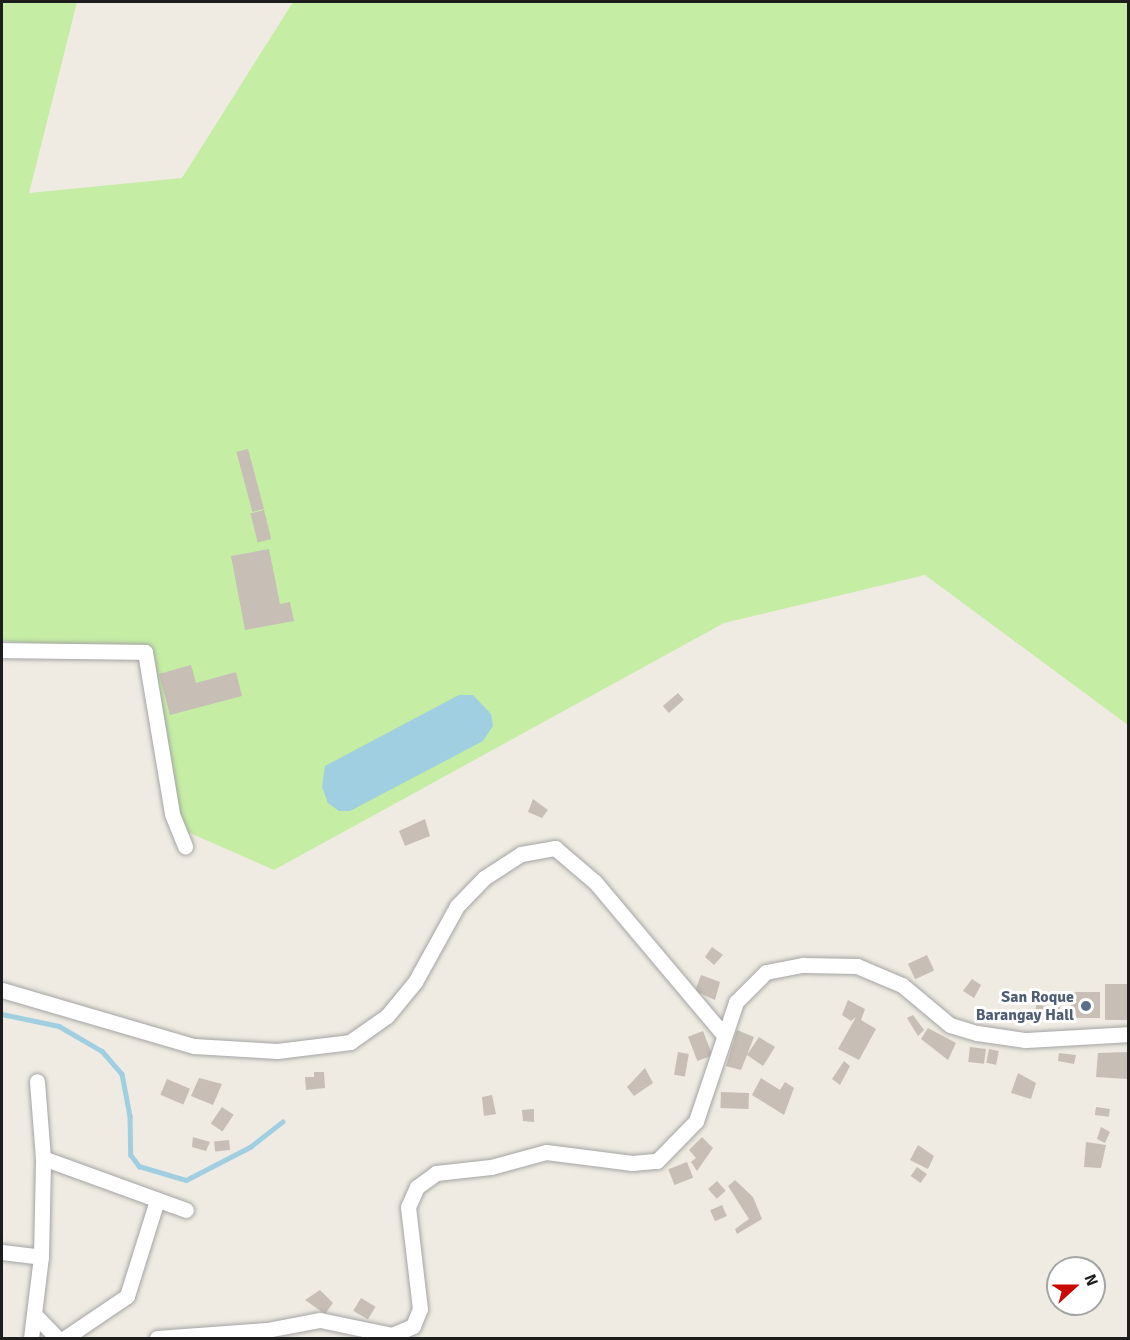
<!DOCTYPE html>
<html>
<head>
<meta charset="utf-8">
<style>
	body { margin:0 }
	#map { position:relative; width:1130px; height:1340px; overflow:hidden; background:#efebe2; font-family:Signika,sans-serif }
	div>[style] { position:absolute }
	.grass>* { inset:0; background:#c5eda4 }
	.water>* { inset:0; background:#9fcfe0 }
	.stream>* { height:4.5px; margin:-2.25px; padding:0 2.25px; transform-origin:2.25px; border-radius:2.25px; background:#9fcfe0 }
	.building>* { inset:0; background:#c7beb5; transform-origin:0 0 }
	.roads { filter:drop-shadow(0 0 2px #a4a4a4) drop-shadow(0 0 2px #a4a4a4) }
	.minor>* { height:15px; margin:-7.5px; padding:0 7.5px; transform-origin:7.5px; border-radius:7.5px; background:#fff }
	.dots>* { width:16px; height:16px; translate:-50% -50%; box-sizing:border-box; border:3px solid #fff; border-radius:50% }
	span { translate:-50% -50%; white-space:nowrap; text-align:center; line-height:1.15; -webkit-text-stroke:6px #fff; paint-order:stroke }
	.service-label { font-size:16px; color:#4e5e75; font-weight:700 }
	.right { translate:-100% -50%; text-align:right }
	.frame { position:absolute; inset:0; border:3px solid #1d1d1d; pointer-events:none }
	.north { position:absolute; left:1046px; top:1256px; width:60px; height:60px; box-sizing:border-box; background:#fff; border:2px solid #a5a5a5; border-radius:50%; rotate:69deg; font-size:16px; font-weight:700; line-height:24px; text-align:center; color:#1d1d1d }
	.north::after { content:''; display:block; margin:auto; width:21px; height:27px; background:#ca0700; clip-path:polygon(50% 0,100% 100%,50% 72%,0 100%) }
</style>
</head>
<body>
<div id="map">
	<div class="grass">
		<div style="clip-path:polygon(2px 2px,77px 2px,29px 193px,182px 178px,293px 2px,1128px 2px,1128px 725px,925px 575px,724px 623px,274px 870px,183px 830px,147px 651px,2px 641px)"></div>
	</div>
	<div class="water">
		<div style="clip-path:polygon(459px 695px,473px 695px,491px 714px,493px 726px,483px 741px,350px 811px,339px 811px,328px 803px,322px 787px,325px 766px)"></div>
	</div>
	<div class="stream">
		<div style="left:2px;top:1014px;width:58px;rotate:11.9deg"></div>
		<div style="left:59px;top:1026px;width:50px;rotate:30.2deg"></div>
		<div style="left:102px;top:1051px;width:30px;rotate:49deg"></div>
		<div style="left:122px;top:1074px;width:43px;rotate:79.2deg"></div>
		<div style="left:130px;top:1116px;width:39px;rotate:89deg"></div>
		<div style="left:131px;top:1155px;width:14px;rotate:54deg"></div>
		<div style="left:139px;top:1166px;width:49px;rotate:16.6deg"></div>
		<div style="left:186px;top:1180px;width:72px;rotate:-27.3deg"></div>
		<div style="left:250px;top:1147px;width:41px;rotate:-38deg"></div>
	</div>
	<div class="building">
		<div style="left:248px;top:449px;width:62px;height:12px;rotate:75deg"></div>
		<div style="left:264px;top:510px;width:30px;height:14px;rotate:76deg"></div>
		<div style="clip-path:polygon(269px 549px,280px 604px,290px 602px,294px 621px,245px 630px,231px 556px)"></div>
		<div style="clip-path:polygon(191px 665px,196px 683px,236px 672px,242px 696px,170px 715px,159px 674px)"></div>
		<div style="left:678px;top:693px;width:9px;height:20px;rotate:49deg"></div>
		<div style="clip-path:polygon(533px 799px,548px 810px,542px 818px,528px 812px)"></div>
		<div style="clip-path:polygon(425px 819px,430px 836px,405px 846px,399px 831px)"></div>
		<div style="clip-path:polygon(712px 947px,723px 955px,714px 965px,705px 957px)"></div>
		<div style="left:927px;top:955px;width:17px;height:21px;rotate:65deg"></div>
		<div style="clip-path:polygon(701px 975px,720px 982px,715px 1000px,695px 991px)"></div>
		<div style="clip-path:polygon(972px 979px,981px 985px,974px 998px,963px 991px)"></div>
		<div style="left:1105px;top:984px;width:23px;height:36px"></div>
		<div style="left:1100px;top:992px;width:26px;height:29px;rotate:90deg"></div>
		<div style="clip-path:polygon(848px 1000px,865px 1009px,861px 1020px,876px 1029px,859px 1060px,838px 1049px,856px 1017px,851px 1021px,842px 1015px)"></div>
		<div style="left:1036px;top:1005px;width:24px;height:14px;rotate:5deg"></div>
		<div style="clip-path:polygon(913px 1015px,924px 1030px,918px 1036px,907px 1018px)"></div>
		<div style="clip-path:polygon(928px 1028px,956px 1043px,948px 1060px,921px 1039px)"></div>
		<div style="clip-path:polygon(737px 1030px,754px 1037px,747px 1055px,759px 1037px,775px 1047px,763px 1066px,747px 1055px,741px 1070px,726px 1066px)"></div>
		<div style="left:703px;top:1031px;width:26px;height:16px;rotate:69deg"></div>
		<div style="left:970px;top:1047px;width:16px;height:15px;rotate:7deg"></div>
		<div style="left:989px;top:1049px;width:10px;height:14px;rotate:11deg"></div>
		<div style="left:678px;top:1052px;width:11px;height:23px;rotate:10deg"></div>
		<div style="clip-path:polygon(1128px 1052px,1128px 1079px,1096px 1077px,1098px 1053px)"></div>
		<div style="clip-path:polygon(1059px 1053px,1076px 1055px,1074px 1064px,1058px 1061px)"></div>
		<div style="clip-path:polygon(844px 1061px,850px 1066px,840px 1085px,832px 1079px)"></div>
		<div style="clip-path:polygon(645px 1068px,653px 1083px,634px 1096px,627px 1087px)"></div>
		<div style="clip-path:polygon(314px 1072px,324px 1072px,325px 1088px,306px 1090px,305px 1077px,314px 1077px)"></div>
		<div style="clip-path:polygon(1018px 1073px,1036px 1083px,1031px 1099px,1011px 1093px)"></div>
		<div style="clip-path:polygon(199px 1078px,222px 1084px,213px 1105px,191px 1096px)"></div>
		<div style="clip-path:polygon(761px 1078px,780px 1090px,785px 1082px,794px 1088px,784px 1115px,752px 1095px)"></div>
		<div style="left:167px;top:1079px;width:25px;height:17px;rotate:23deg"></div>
		<div style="left:721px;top:1092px;width:28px;height:16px;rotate:2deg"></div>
		<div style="clip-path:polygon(492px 1095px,496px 1114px,484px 1116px,482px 1097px)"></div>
		<div style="left:222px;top:1107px;width:14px;height:20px;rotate:34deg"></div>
		<div style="left:1096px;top:1107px;width:14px;height:8px;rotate:8deg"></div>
		<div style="clip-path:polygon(534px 1109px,534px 1122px,523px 1121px,522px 1110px)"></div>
		<div style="clip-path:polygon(1101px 1127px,1110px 1132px,1105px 1143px,1097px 1139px)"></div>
		<div style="clip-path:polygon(193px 1137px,210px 1142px,206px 1151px,192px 1147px)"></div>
		<div style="clip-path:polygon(702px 1137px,713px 1148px,697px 1171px,691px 1162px,696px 1158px,689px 1150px)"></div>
		<div style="left:229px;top:1140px;width:10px;height:15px;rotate:84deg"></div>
		<div style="clip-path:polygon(1086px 1142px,1106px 1145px,1101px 1168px,1084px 1167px)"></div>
		<div style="clip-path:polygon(918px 1145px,934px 1156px,928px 1169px,910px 1160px)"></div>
		<div style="left:687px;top:1162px;width:17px;height:20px;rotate:69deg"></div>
		<div style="left:917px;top:1167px;width:12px;height:11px;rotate:35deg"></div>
		<div style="clip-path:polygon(735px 1180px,753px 1197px,762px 1219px,737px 1234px,735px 1229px,749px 1219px,728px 1186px)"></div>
		<div style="left:717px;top:1181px;width:13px;height:12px;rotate:48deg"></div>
		<div style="left:722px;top:1205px;width:12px;height:13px;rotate:66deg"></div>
		<div style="clip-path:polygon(320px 1290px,333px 1303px,325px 1314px,305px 1300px)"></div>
		<div style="left:361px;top:1298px;width:17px;height:15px;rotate:31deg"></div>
	</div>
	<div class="roads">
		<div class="minor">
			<div style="left:2px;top:650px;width:143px;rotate:0.8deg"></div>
			<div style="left:145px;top:652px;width:164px;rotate:80.5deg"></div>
			<div style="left:172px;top:814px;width:35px;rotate:68deg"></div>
			<div style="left:2px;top:990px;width:200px;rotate:16.3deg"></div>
			<div style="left:194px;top:1046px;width:83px;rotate:3.4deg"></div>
			<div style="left:277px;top:1051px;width:74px;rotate:-7deg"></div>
			<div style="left:350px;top:1042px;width:45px;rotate:-35.1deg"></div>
			<div style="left:387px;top:1016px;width:44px;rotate:-50.5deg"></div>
			<div style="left:415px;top:982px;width:87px;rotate:-61.1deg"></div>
			<div style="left:457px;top:906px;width:39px;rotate:-46deg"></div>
			<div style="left:484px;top:878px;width:44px;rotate:-33deg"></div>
			<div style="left:521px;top:854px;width:35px;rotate:-10deg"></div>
			<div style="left:555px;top:848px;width:52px;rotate:40.4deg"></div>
			<div style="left:595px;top:882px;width:199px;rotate:49.9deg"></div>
			<div style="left:43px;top:1158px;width:152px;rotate:20deg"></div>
			<div style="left:2px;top:1252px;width:39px;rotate:7deg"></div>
			<div style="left:34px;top:1314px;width:33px;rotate:46deg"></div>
			<div style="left:31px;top:1338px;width:82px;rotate:-83deg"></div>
			<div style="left:41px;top:1257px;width:99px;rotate:-88.8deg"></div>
			<div style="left:43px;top:1158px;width:77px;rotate:-94.5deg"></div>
			<div style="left:65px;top:1338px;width:75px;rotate:-34.1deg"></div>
			<div style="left:127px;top:1296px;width:101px;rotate:-72.6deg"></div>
			<div style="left:157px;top:1338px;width:110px;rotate:-4.2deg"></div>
			<div style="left:267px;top:1330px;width:54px;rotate:-10.7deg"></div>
			<div style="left:320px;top:1320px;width:74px;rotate:11.8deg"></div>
			<div style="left:392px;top:1335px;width:23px;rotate:-23deg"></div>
			<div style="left:413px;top:1326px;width:18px;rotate:-68deg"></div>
			<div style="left:420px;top:1309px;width:103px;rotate:-96.7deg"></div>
			<div style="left:408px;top:1207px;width:22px;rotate:-66deg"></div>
			<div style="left:417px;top:1187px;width:24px;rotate:-36deg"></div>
			<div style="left:436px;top:1173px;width:55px;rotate:-6.2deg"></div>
			<div style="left:491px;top:1167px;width:57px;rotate:-15.3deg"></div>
			<div style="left:546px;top:1152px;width:87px;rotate:7.3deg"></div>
			<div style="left:632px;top:1163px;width:25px;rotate:-5deg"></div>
			<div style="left:657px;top:1161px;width:56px;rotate:-45.7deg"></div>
			<div style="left:696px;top:1121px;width:126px;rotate:-71.4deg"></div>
			<div style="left:736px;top:1002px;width:42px;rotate:-45deg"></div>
			<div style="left:766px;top:972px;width:38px;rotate:-11deg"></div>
			<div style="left:803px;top:965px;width:54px;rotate:1.1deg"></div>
			<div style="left:857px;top:966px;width:49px;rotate:22.9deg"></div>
			<div style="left:902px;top:985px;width:62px;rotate:39.8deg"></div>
			<div style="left:950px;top:1025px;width:28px;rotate:17deg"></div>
			<div style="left:977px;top:1033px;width:49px;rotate:8.3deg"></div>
			<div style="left:1025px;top:1040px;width:103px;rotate:-3.3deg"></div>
		</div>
	</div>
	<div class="dots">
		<div style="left:1086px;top:1006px;background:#5c6f8a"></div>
	</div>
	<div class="service-label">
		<span class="right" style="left:1074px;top:1006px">San Roque<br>Barangay Hall</span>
	</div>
	<div class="frame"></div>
	<div class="north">N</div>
</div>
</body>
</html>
